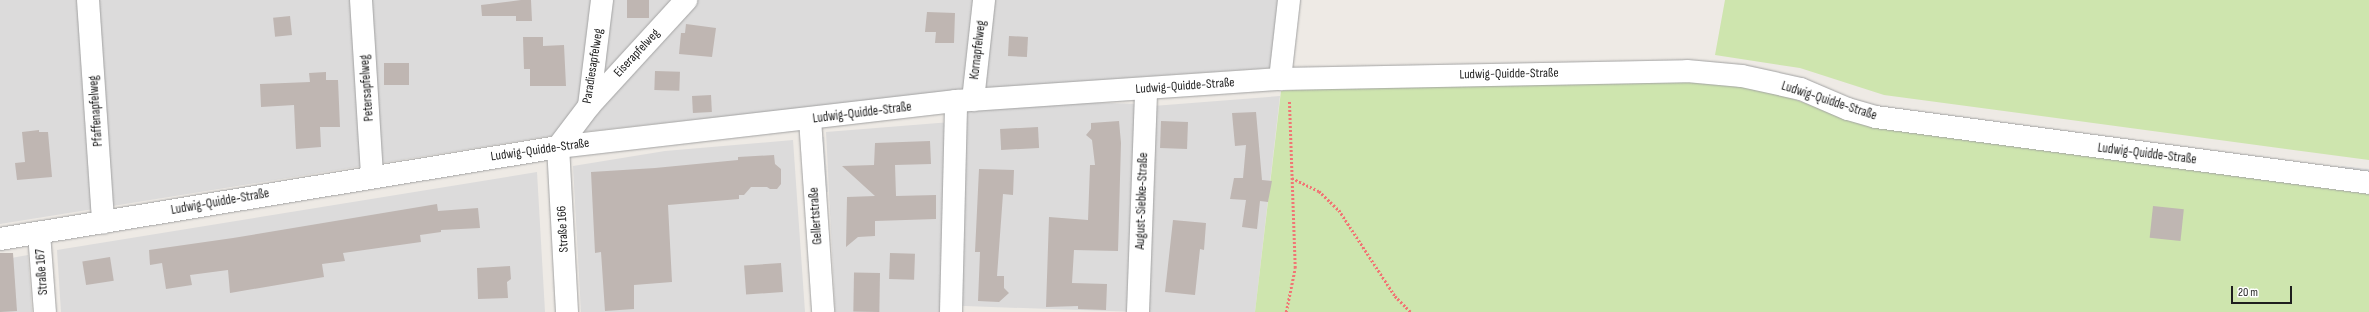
<!DOCTYPE html>
<html>
<head>
<meta charset="utf-8">
<style>
	body { margin:0 }
	#map { position:relative; width:2369px; height:312px; overflow:hidden; background:#eeeae5; font-family:"Sofia Sans Condensed",sans-serif }
	div>[style] { position:absolute }
	.residential>* { inset:0; background:#dcdbdb; transform-origin:0 0 }
	.grass>* { inset:0; background:#cee5ae }
	.parking>* { inset:0; background:#dedede; transform-origin:0 0 }
	.building>* { inset:0; background:#bfb6b2; transform-origin:0 0 }
	.path>* { height:2.5px; margin-top:-1.25px; transform-origin:0; background:repeating-linear-gradient(90deg,#f17574 0 2px,transparent 0 4px) }
	.roads { filter:drop-shadow(0 0 1px #a2a2a2) drop-shadow(0 0 1px #a2a2a2) }
	.minor>* { height:22px; margin:-11px; padding:0 11px; transform-origin:11px; border-radius:11px; background:#fff }
	span { translate:-50% -50%; white-space:nowrap; text-align:center; line-height:1.15; -webkit-text-stroke:3.5px #fff; paint-order:stroke }
	.street-label { font-size:13px; color:#1e1e1e }
	.scale { position:absolute; left:2231px; top:286px; width:61px; height:18px; box-sizing:border-box; border:2px solid #1e1e1e; border-top:0; padding-left:5px; font-size:12px; line-height:14px; white-space:nowrap; color:#1e1e1e; -webkit-text-stroke:3px #fff; paint-order:stroke }
</style>
</head>
<body>
<div id="map">
	<div class="residential">
		<div style="clip-path:polygon(0 0,1292px 0,1284px 67px,984px 88px,563px 134px,0 224px)"></div>
		<div style="clip-path:polygon(1280px 96px,1255px 312px,1146px 312px,1153px 106px)"></div>
		<div style="left:1138px;top:104px;width:208px;height:172px;rotate:92deg"></div>
		<div style="clip-path:polygon(951px 122px,945px 312px,835px 312px,826px 132px)"></div>
		<div style="clip-path:polygon(793px 140px,805px 312px,581px 312px,573px 166px,665px 151px)"></div>
		<div style="clip-path:polygon(537px 172px,545px 312px,61px 312px,57px 250px)"></div>
		<div style="clip-path:polygon(28px 255px,32px 312px,0 312px,0 260px)"></div>
	</div>
	<div class="grass">
		<div style="clip-path:polygon(1725px 0,2369px 0,2369px 160px,1884px 95px,1800px 68px,1715px 55px)"></div>
		<div style="clip-path:polygon(1529px 76px,1727px 83px,1788px 97px,1872px 127px,2369px 194px,2369px 312px,1255px 312px,1281px 91px,1373px 83px)"></div>
	</div>
	<div class="parking">
		<div style="clip-path:polygon(818px 137px,824px 137px,828px 192px,821px 192px)"></div>
		<div style="left:2341px;top:166px;width:28px;height:6px;rotate:6deg"></div>
	</div>
	<div class="building">
		<div style="clip-path:polygon(521px 0,531px 0,532px 21px,516px 21px,516px 16px,482px 16px,481px 5px)"></div>
		<div style="left:627px;top:0;width:22px;height:18px"></div>
		<div style="clip-path:polygon(927px 12px,955px 13px,954px 43px,935px 43px,936px 32px,925px 32px)"></div>
		<div style="left:290px;top:16px;width:19px;height:17px;rotate:84deg"></div>
		<div style="clip-path:polygon(686px 24px,716px 28px,712px 57px,679px 54px,681px 33px,685px 33px)"></div>
		<div style="left:1009px;top:36px;width:19px;height:20px;rotate:3deg"></div>
		<div style="clip-path:polygon(523px 37px,543px 37px,543px 46px,564px 45px,566px 86px,530px 86px,530px 69px,524px 69px)"></div>
		<div style="left:384px;top:63px;width:25px;height:22px"></div>
		<div style="left:655px;top:71px;width:25px;height:19px;rotate:2deg"></div>
		<div style="clip-path:polygon(326px 72px,326px 80px,338px 80px,340px 127px,320px 127px,321px 147px,296px 149px,294px 105px,261px 107px,260px 84px,310px 82px,309px 73px)"></div>
		<div style="left:711px;top:95px;width:17px;height:19px;rotate:87deg"></div>
		<div style="clip-path:polygon(1256px 112px,1262px 180px,1272px 181px,1268px 202px,1260px 201px,1257px 229px,1242px 227px,1246px 200px,1230px 199px,1234px 178px,1243px 178px,1246px 145px,1235px 146px,1232px 113px)"></div>
		<div style="clip-path:polygon(1119px 121px,1121px 143px,1118px 251px,1074px 250px,1072px 283px,1107px 284px,1106px 310px,1078px 309px,1078px 306px,1046px 307px,1049px 217px,1088px 220px,1090px 165px,1095px 165px,1092px 140px,1086px 135px,1091px 129px,1091px 123px)"></div>
		<div style="left:1161px;top:121px;width:27px;height:27px;rotate:2deg"></div>
		<div style="left:1038px;top:127px;width:21px;height:38px;rotate:87deg"></div>
		<div style="clip-path:polygon(39px 130px,39px 132px,48px 132px,52px 177px,17px 180px,15px 163px,25px 162px,22px 132px)"></div>
		<div style="clip-path:polygon(930px 141px,931px 164px,895px 165px,896px 196px,936px 195px,936px 219px,875px 221px,875px 236px,858px 237px,846px 247px,847px 197px,875px 196px,842px 166px,874px 165px,875px 143px)"></div>
		<div style="clip-path:polygon(774px 155px,775px 164px,781px 169px,781px 184px,777px 189px,770px 189px,767px 187px,751px 187px,744px 195px,739px 195px,739px 199px,668px 205px,672px 282px,634px 285px,634px 309px,605px 311px,601px 252px,595px 253px,591px 172px,655px 168px,738px 160px,738px 157px)"></div>
		<div style="clip-path:polygon(979px 169px,1014px 170px,1013px 195px,1003px 194px,997px 276px,1004px 276px,1004px 288px,1009px 293px,999px 302px,978px 301px,980px 252px,975px 252px)"></div>
		<div style="clip-path:polygon(437px 204px,438px 211px,478px 208px,480px 228px,441px 230px,441px 232px,420px 235px,421px 242px,343px 253px,345px 261px,322px 264px,324px 277px,230px 293px,228px 270px,190px 275px,192px 285px,166px 289px,162px 263px,150px 265px,149px 250px,233px 238px)"></div>
		<div style="left:2153px;top:206px;width:31px;height:32px;rotate:6deg"></div>
		<div style="clip-path:polygon(1173px 220px,1206px 223px,1204px 250px,1200px 249px,1195px 295px,1165px 292px)"></div>
		<div style="clip-path:polygon(0 253px,13px 253px,17px 311px,0 312px)"></div>
		<div style="left:890px;top:253px;width:25px;height:26px;rotate:2deg"></div>
		<div style="left:110px;top:257px;width:24px;height:28px;rotate:81deg"></div>
		<div style="left:781px;top:263px;width:29px;height:37px;rotate:86deg"></div>
		<div style="clip-path:polygon(510px 266px,511px 279px,507px 282px,508px 298px,478px 299px,477px 268px)"></div>
		<div style="left:880px;top:273px;width:39px;height:26px;rotate:91deg"></div>
	</div>
	<div class="path">
		<div style="left:1292px;top:178px;width:30px;rotate:26deg"></div>
		<div style="left:1319px;top:191px;width:28px;rotate:44deg"></div>
		<div style="left:1339px;top:210px;width:103px;rotate:56.9deg"></div>
		<div style="left:1395px;top:296px;width:23px;rotate:45deg"></div>
		<div style="left:1286px;top:312px;width:45px;rotate:-78.4deg"></div>
		<div style="left:1295px;top:268px;width:168px;rotate:-92deg"></div>
	</div>
	<div class="roads">
		<div class="minor">
			<div style="left:88px;top:0;width:223px;rotate:86.1deg"></div>
			<div style="left:361px;top:0;width:176px;rotate:86.4deg"></div>
			<div style="left:1280px;top:79px;width:80px;rotate:-83.5deg"></div>
			<div style="left:973px;top:100px;width:101px;rotate:-83.7deg"></div>
			<div style="left:589px;top:106px;width:107px;rotate:-83deg"></div>
			<div style="left:810px;top:119px;width:193px;rotate:86.1deg"></div>
			<div style="left:39px;top:233px;width:79px;rotate:85.7deg"></div>
			<div style="left:0;top:239px;width:566px;rotate:-9.36deg"></div>
			<div style="left:558px;top:147px;width:401px;rotate:-6.6deg"></div>
			<div style="left:956px;top:101px;width:325px;rotate:-3.9deg"></div>
			<div style="left:1280px;top:79px;width:407px;rotate:-1.1deg"></div>
			<div style="left:1687px;top:71px;width:55px;rotate:5.2deg"></div>
			<div style="left:1742px;top:76px;width:60px;rotate:12.4deg"></div>
			<div style="left:1801px;top:89px;width:51px;rotate:23.1deg"></div>
			<div style="left:1848px;top:109px;width:29px;rotate:16deg"></div>
			<div style="left:1876px;top:117px;width:497px;rotate:7.6deg"></div>
			<div style="left:567px;top:312px;width:165px;rotate:-93.1deg"></div>
			<div style="left:558px;top:147px;width:51px;rotate:-52.9deg"></div>
			<div style="left:589px;top:106px;width:144px;rotate:-47.5deg"></div>
			<div style="left:951px;top:312px;width:211px;rotate:-88.6deg"></div>
			<div style="left:1138px;top:312px;width:223px;rotate:-87.9deg"></div>
		</div>
	</div>
	<div class="street-label">
		<span style="left:978px;top:50px;rotate:-83deg">Kornapfelweg</span>
		<span style="left:637px;top:53px;rotate:-47deg">Eiserapfelweg</span>
		<span style="left:593px;top:66px;rotate:-81deg">Paradiesapfelweg</span>
		<span style="left:1509px;top:74px;rotate:-1deg">Ludwig-Quidde-Straße</span>
		<span style="left:1185px;top:86px;rotate:-4deg">Ludwig-Quidde-Straße</span>
		<span style="left:367px;top:88px;rotate:-94deg">Petersapfelweg</span>
		<span style="left:1829px;top:101px;rotate:18deg">Ludwig-Quidde-Straße</span>
		<span style="left:96px;top:111px;rotate:-94deg">Pfaffenapfelweg</span>
		<span style="left:862px;top:113px;rotate:-7deg">Ludwig-Quidde-Straße</span>
		<span style="left:540px;top:150px;rotate:-8deg">Ludwig-Quidde-Straße</span>
		<span style="left:2147px;top:154px;rotate:7deg">Ludwig-Quidde-Straße</span>
		<span style="left:1142px;top:201px;rotate:-88deg">August-Siebke-Straße</span>
		<span style="left:220px;top:202px;rotate:-10deg">Ludwig-Quidde-Straße</span>
		<span style="left:816px;top:216px;rotate:-94deg">Gellertstraße</span>
		<span style="left:563px;top:229px;rotate:-93deg">Straße 166</span>
		<span style="left:42px;top:272px;rotate:-94deg">Straße 167</span>
	</div>
	<div class="scale">20 m</div>
</div>
</body>
</html>
